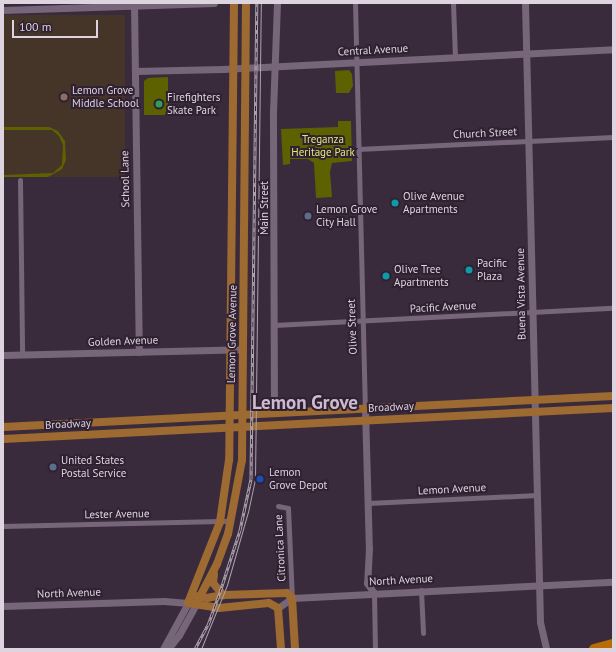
<!DOCTYPE html>
<html>
<head>
<meta charset="utf-8">
<style>
	body { margin:0 }
	#map { position:relative; width:616px; height:652px; overflow:hidden; background:#3a2b3c; font-family:"PT Sans",sans-serif }
	div>[style] { position:absolute }
	.education>* { inset:0; background:#443528; transform-origin:0 0 }
	.green>* { inset:0; background:#5d6100 }
	.street>* { height:5px; margin:-2.5px; padding:0 2.5px; transform-origin:2.5px; border-radius:2.5px; background:#776579 }
	.secondary>* { height:7px; margin:-3.5px; padding:0 3.5px; transform-origin:3.5px; border-radius:3.5px; background:#776579 }
	.primary>* { height:8px; margin:-4px; padding:0 4px; transform-origin:4px; border-radius:4px; background:#9d6a32 }
	.highway>* { height:10px; margin:-5px; padding:0 5px; transform-origin:5px; border-radius:5px; background:#b76d03 }
	.tram>* { height:1px; margin:-0.5px; padding:0 0.5px; transform-origin:0.5px; border-radius:0.5px; background:#ada2af }
	.rail>* { height:3px; margin-top:-1.5px; transform-origin:0; background:repeating-linear-gradient(90deg,#302132 0 4.5px,#ada2af 0 9px); box-sizing:border-box; border-block:1px solid #ada2af }
	.dots>* { width:11px; height:11px; translate:-50% -50%; box-sizing:border-box; border:2px solid #302132; border-radius:50% }
	span { translate:-50% -50%; white-space:nowrap; text-align:center; line-height:1.15; -webkit-text-stroke:4px #302132; paint-order:stroke }
	.street-label { font-size:11px; color:#ded4df }
	.poi-label { font-size:11px; color:#ded4df }
	.left { translate:0 -50%; text-align:left }
	.park-label { font-size:11px; color:#dfe875 }
	.town-label { font-size:19px; color:#cdbad0; font-weight:700 }
	.frame { position:absolute; inset:0; border:4px solid #ded4df; pointer-events:none }
	.scale { position:absolute; left:12px; top:20px; width:86px; height:18px; box-sizing:border-box; border:2px solid #ded4df; border-top:0; padding-left:5px; font-size:12px; line-height:14px; white-space:nowrap; color:#ded4df; -webkit-text-stroke:3px #302132; paint-order:stroke }
</style>
</head>
<body>
<div id="map">
	<div class="education">
		<div style="left:125px;top:15px;width:162px;height:122px;rotate:90deg"></div>
	</div>
	<div class="green">
		<div style="clip-path:polygon(349px 70px,352px 74px,353px 86px,349px 93px,336px 93px,335px 71px)"></div>
		<div style="clip-path:polygon(168px 77px,168px 115px,144px 115px,144px 81px,148px 78px)"></div>
		<div style="clip-path:polygon(338px 121px,351px 121px,352px 161px,332px 163px,330px 172px,332px 197px,316px 198px,314px 163px,308px 159px,290px 159px,290px 164px,283px 165px,281px 129px,338px 127px)"></div>
		<div style="clip-path:polygon(3px 127px,49px 127px,58px 131px,65px 141px,66px 160px,62px 169px,48px 177px,3px 177px,3px 175px,53px 173px,62px 165px,63px 145px,59px 136px,52px 130px,3px 130px)"></div>
	</div>
	<div class="street">
		<div style="left:355px;top:3px;width:406px;rotate:88.6deg"></div>
		<div style="left:453px;top:3px;width:54px;rotate:87.9deg"></div>
		<div style="left:358px;top:149px;width:255px;rotate:-2.7deg"></div>
		<div style="left:20px;top:180px;width:174px;rotate:89.3deg"></div>
		<div style="left:274px;top:325px;width:339px;rotate:-2.9deg"></div>
		<div style="left:368px;top:503px;width:169px;rotate:-2.7deg"></div>
		<div style="left:278px;top:506px;width:10px;rotate:11deg"></div>
		<div style="left:288px;top:508px;width:90px;rotate:87.5deg"></div>
		<div style="left:3px;top:526px;width:228px;rotate:-1.3deg"></div>
		<div style="left:421px;top:590px;width:43px;rotate:87.3deg"></div>
		<div style="left:374px;top:593px;width:56px;rotate:89deg"></div>
	</div>
	<div class="secondary">
		<div style="left:525px;top:3px;width:619px;rotate:88.61deg"></div>
		<div style="left:540px;top:622px;width:28px;rotate:77deg"></div>
		<div style="left:134px;top:5px;width:347px;rotate:89.2deg"></div>
		<div style="left:3px;top:10px;width:211px;rotate:-1.9deg"></div>
		<div style="left:135px;top:71px;width:88px;rotate:-1.3deg"></div>
		<div style="left:223px;top:69px;width:391px;rotate:-2.9deg"></div>
		<div style="left:3px;top:355px;width:240px;rotate:-1.4deg"></div>
		<div style="left:365px;top:409px;width:139px;rotate:88.4deg"></div>
		<div style="left:369px;top:548px;width:35px;rotate:93deg"></div>
		<div style="left:367px;top:583px;width:12px;rotate:55deg"></div>
		<div style="left:274px;top:413px;width:301px;rotate:-90.2deg"></div>
		<div style="left:273px;top:112px;width:109px;rotate:-87.9deg"></div>
		<div style="left:3px;top:606px;width:161px;rotate:-1.8deg"></div>
		<div style="left:164px;top:601px;width:24px;rotate:5deg"></div>
		<div style="left:188px;top:603px;width:52px;rotate:118.5deg"></div>
		<div style="left:278px;top:608px;width:17px;rotate:-36deg"></div>
		<div style="left:292px;top:598px;width:321px;rotate:-2.9deg"></div>
		<div style="left:168px;top:649px;width:18px;rotate:-52deg"></div>
		<div style="left:179px;top:635px;width:35px;rotate:-61deg"></div>
	</div>
	<div class="primary">
		<div style="left:234px;top:3px;width:457px;rotate:90.6deg"></div>
		<div style="left:229px;top:460px;width:63px;rotate:98.3deg"></div>
		<div style="left:220px;top:522px;width:87px;rotate:111.6deg"></div>
		<div style="left:188px;top:603px;width:31px;rotate:9deg"></div>
		<div style="left:219px;top:608px;width:50px;rotate:-5.7deg"></div>
		<div style="left:269px;top:603px;width:10px;rotate:29deg"></div>
		<div style="left:278px;top:608px;width:41px;rotate:85.8deg"></div>
		<div style="left:3px;top:427px;width:611px;rotate:-2.91deg"></div>
		<div style="left:3px;top:439px;width:611px;rotate:-2.91deg"></div>
		<div style="left:214px;top:574px;width:9px;rotate:96deg"></div>
		<div style="left:213px;top:583px;width:16px;rotate:50deg"></div>
		<div style="left:195px;top:596px;width:12px;rotate:9deg"></div>
		<div style="left:207px;top:598px;width:16px;rotate:-11deg"></div>
		<div style="left:223px;top:595px;width:64px;rotate:-1.8deg"></div>
		<div style="left:287px;top:593px;width:7px;rotate:45deg"></div>
		<div style="left:292px;top:598px;width:51px;rotate:86.6deg"></div>
		<div style="left:196px;top:604px;width:45px;rotate:-62.3deg"></div>
		<div style="left:217px;top:564px;width:32px;rotate:-70deg"></div>
		<div style="left:228px;top:534px;width:75px;rotate:-79.3deg"></div>
		<div style="left:242px;top:460px;width:457px;rotate:-89.5deg"></div>
	</div>
	<div class="highway">
		<div style="left:594px;top:649px;width:20px;rotate:-15deg"></div>
	</div>
	<div class="tram">
		<div style="left:201px;top:649px;width:69px;rotate:-67.9deg"></div>
		<div style="left:227px;top:585px;width:76px;rotate:-74deg"></div>
		<div style="left:248px;top:512px;width:34px;rotate:-78deg"></div>
		<div style="left:255px;top:479px;width:476px;rotate:-89.3deg"></div>
	</div>
	<div class="rail">
		<div style="left:195px;top:649px;width:27px;rotate:-62deg"></div>
		<div style="left:208px;top:625px;width:35px;rotate:-70deg"></div>
		<div style="left:220px;top:592px;width:65px;rotate:-72.1deg"></div>
		<div style="left:240px;top:530px;width:52px;rotate:-77.8deg"></div>
		<div style="left:251px;top:479px;width:476px;rotate:-89.3deg"></div>
	</div>
	<div class="dots">
		<div style="left:64px;top:97px;background:#8d6e63"></div>
		<div style="left:159px;top:104px;background:#2e9e5b"></div>
		<div style="left:395px;top:203px;background:#0f9aa8"></div>
		<div style="left:308px;top:216px;background:#5c6f8a"></div>
		<div style="left:469px;top:270px;background:#0f9aa8"></div>
		<div style="left:386px;top:276px;background:#0f9aa8"></div>
		<div style="left:53px;top:467px;background:#5c6f8a"></div>
		<div style="left:260px;top:479px;background:#1a4fb4"></div>
	</div>
	<div class="street-label">
		<span style="left:373px;top:50px;rotate:-3deg">Central Avenue</span>
		<span style="left:485px;top:133px;rotate:-3deg">Church Street</span>
		<span style="left:125px;top:179px;rotate:-91deg">School Lane</span>
		<span style="left:264px;top:208px;rotate:-90deg">Main Street</span>
		<span style="left:521px;top:294px;rotate:-91deg">Buena Vista Avenue</span>
		<span style="left:443px;top:307px;rotate:-3deg">Pacific Avenue</span>
		<span style="left:352px;top:327px;rotate:-92deg">Olive Street</span>
		<span style="left:232px;top:334px;rotate:-89deg">Lemon Grove Avenue</span>
		<span style="left:123px;top:341px;rotate:-2deg">Golden Avenue</span>
		<span style="left:391px;top:407px;rotate:-3deg">Broadway</span>
		<span style="left:68px;top:424px;rotate:-3deg">Broadway</span>
		<span style="left:452px;top:489px;rotate:-3deg">Lemon Avenue</span>
		<span style="left:117px;top:514px;rotate:-1deg">Lester Avenue</span>
		<span style="left:280px;top:548px;rotate:-93deg">Citronica Lane</span>
		<span style="left:401px;top:580px;rotate:-3deg">North Avenue</span>
		<span style="left:69px;top:593px;rotate:-2deg">North Avenue</span>
	</div>
	<div class="poi-label">
		<span class="left" style="left:72px;top:97px">Lemon Grove<br>Middle School</span>
		<span class="left" style="left:167px;top:104px">Firefighters<br>Skate Park</span>
		<span class="left" style="left:403px;top:203px">Olive Avenue<br>Apartments</span>
		<span class="left" style="left:316px;top:216px">Lemon Grove<br>City Hall</span>
		<span class="left" style="left:477px;top:270px">Pacific<br>Plaza</span>
		<span class="left" style="left:394px;top:276px">Olive Tree<br>Apartments</span>
		<span class="left" style="left:61px;top:467px">United States<br>Postal Service</span>
		<span class="left" style="left:269px;top:479px">Lemon<br>Grove Depot</span>
	</div>
	<div class="park-label">
		<span style="left:323px;top:146px">Treganza<br>Heritage Park</span>
	</div>
	<div class="town-label">
		<span style="left:305px;top:403px">Lemon Grove</span>
	</div>
	<div class="frame"></div>
	<div class="scale">100 m</div>
</div>
</body>
</html>
